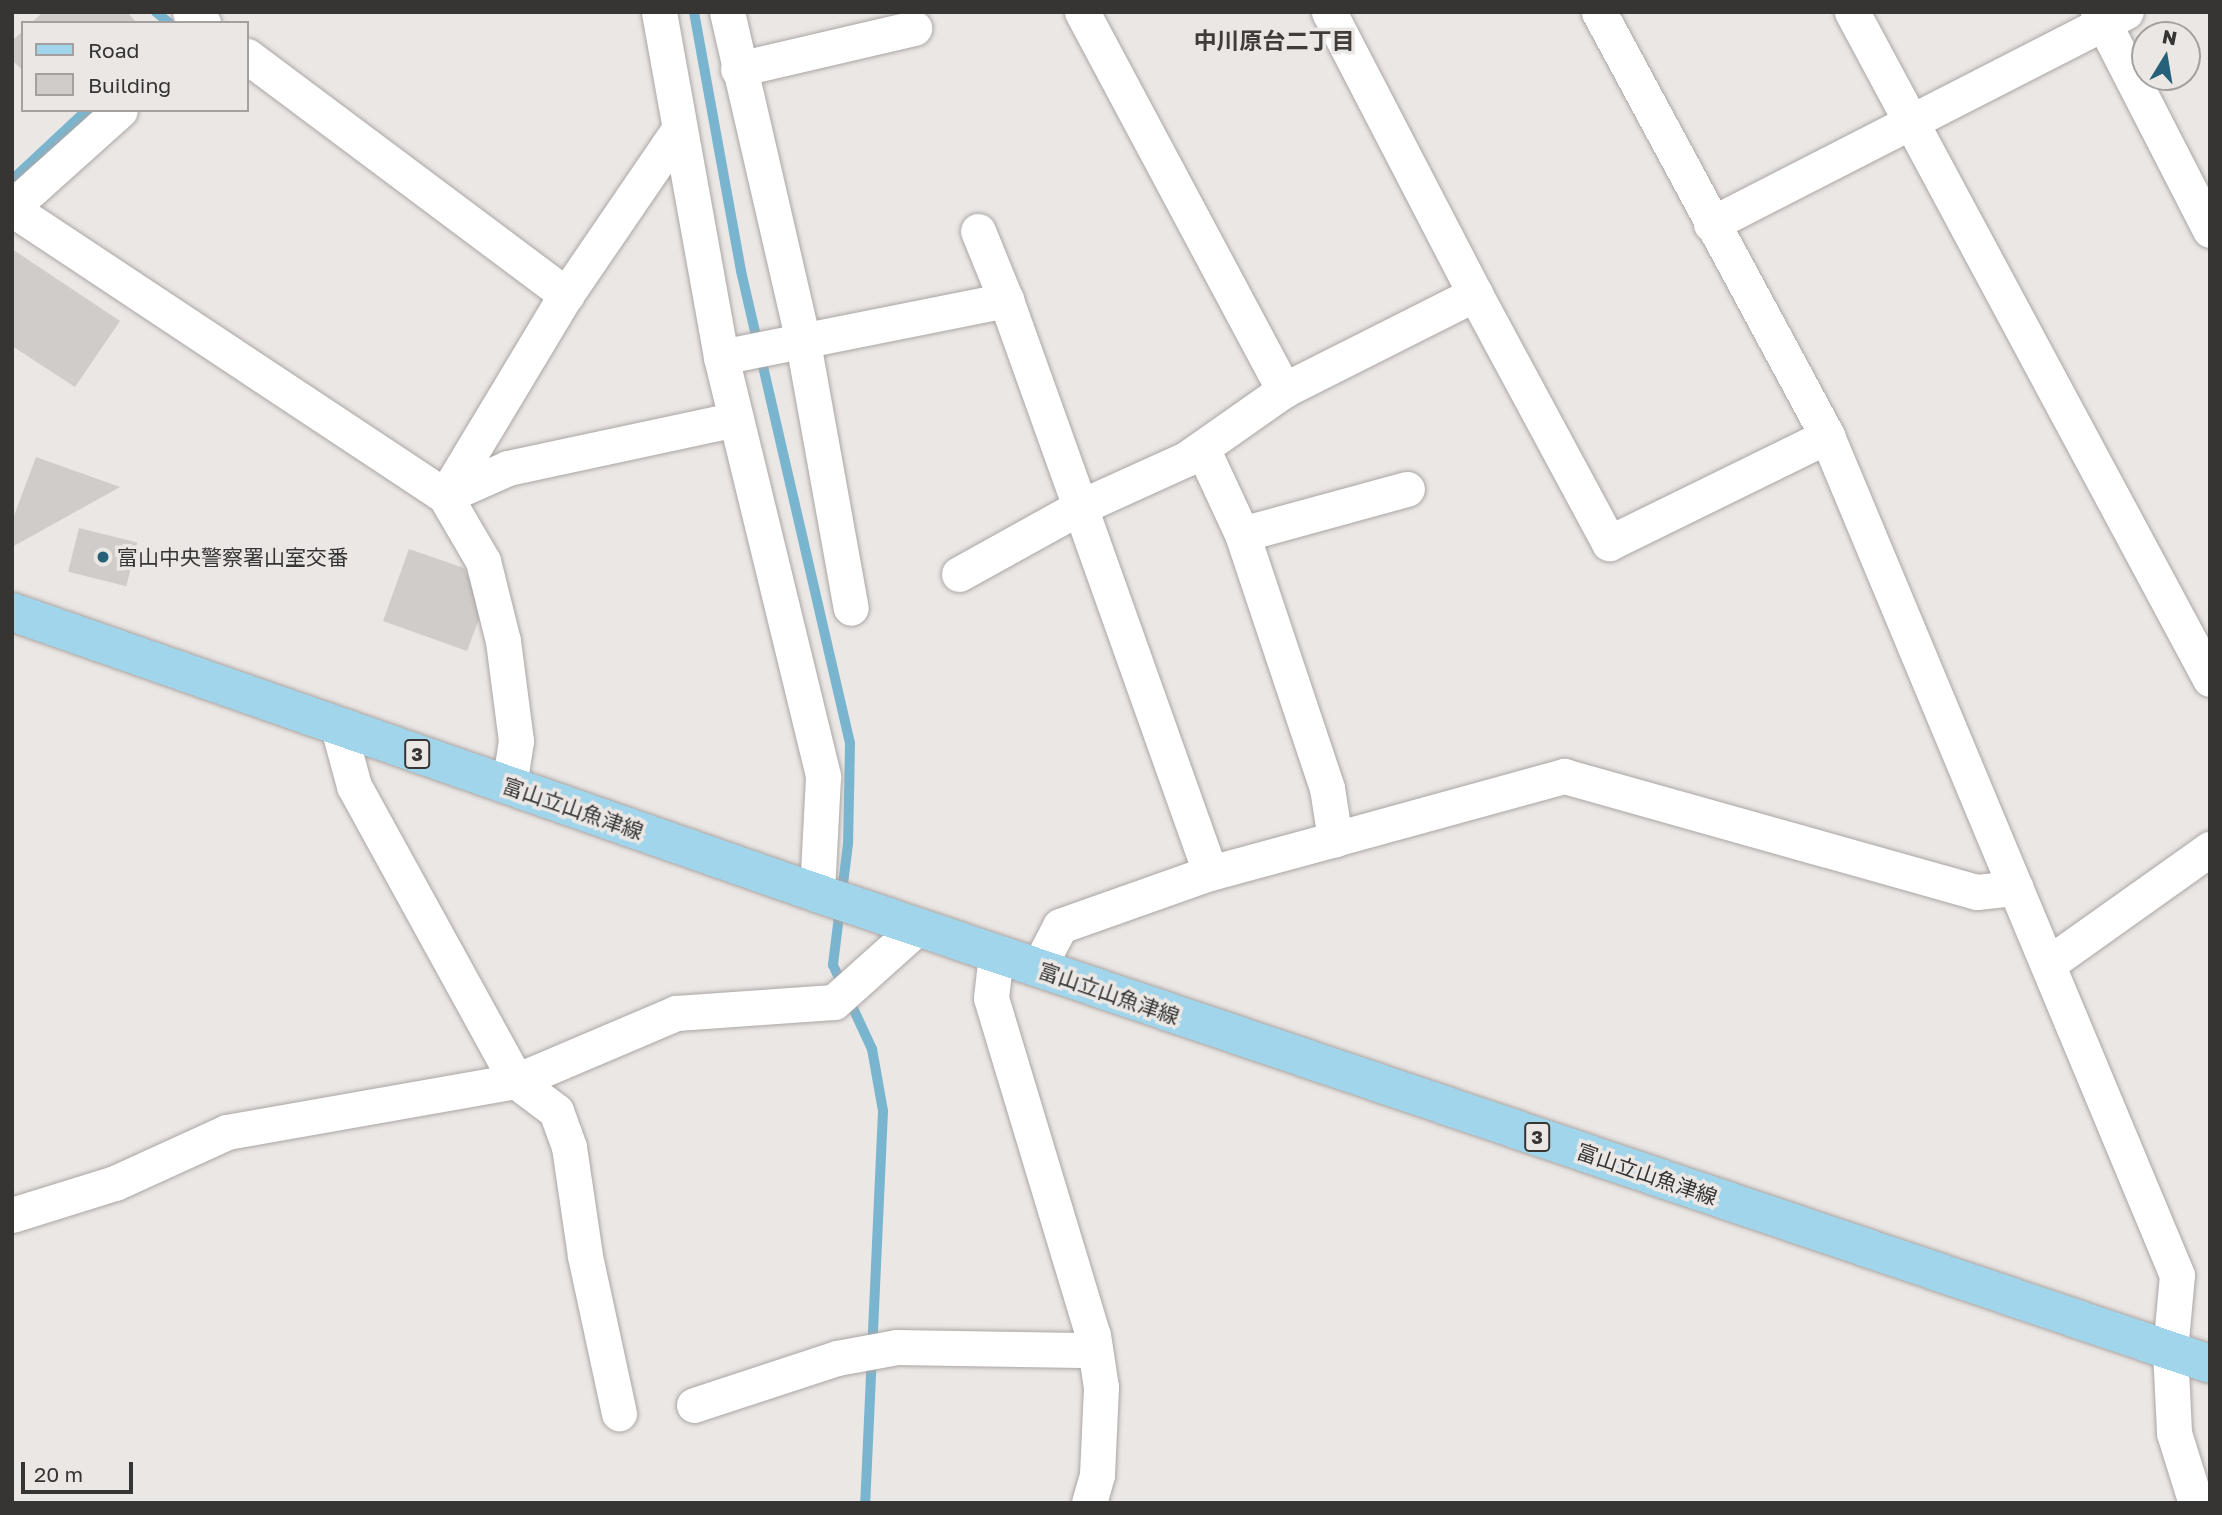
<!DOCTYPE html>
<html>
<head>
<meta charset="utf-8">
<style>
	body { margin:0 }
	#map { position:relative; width:2222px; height:1515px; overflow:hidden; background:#ebe7e5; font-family:"Golos Text","Noto Sans JP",sans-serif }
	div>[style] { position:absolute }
	.stream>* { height:10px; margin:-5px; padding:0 5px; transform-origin:5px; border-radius:5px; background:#7ab5cf }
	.building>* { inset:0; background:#d0ccc9; transform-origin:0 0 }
	.roads { filter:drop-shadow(0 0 2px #aaa6a4) drop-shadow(0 0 2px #aaa6a4) }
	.minor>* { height:35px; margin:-17.5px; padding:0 17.5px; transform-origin:17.5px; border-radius:17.5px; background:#fff }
	.primary>* { height:38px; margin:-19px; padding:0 19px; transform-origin:19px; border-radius:19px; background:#a0d5eb }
	.dots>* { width:19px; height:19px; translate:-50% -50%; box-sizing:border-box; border:4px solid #ebe7e5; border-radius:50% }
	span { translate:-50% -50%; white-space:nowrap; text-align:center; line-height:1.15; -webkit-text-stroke:7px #ebe7e5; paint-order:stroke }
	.shield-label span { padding:2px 5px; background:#ebe7e5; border:2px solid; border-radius:5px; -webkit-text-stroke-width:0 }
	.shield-label { font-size:19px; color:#363534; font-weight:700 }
	.poi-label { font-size:21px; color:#363534 }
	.left { translate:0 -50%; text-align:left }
	.street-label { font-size:21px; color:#363534 }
	.neighbourhood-label { font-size:23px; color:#3f3c3a; font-weight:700 }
	.frame { position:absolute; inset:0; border:14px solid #363534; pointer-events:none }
	.legend { position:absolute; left:21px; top:21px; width:228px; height:91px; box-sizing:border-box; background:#ebe7e5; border:2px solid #a3a09e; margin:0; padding:9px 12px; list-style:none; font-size:21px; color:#363534 }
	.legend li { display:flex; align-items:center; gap:14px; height:35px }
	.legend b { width:35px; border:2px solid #a3a09e }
	.north { position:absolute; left:2131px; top:21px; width:70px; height:70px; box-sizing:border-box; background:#ebe7e5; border:2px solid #a3a09e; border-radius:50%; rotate:11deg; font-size:19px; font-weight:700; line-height:28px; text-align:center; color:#363534 }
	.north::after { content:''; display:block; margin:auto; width:24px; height:32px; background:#256179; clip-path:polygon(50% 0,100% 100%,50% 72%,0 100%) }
	.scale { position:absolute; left:21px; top:1462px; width:112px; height:32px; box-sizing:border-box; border:4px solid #363534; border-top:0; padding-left:9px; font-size:21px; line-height:24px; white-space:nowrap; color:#363534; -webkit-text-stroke:5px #ebe7e5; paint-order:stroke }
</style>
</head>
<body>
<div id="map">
	<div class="stream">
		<div style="left:156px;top:12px;width:17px;rotate:40deg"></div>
		<div style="left:694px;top:12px;width:263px;rotate:79.7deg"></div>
		<div style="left:741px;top:271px;width:484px;rotate:77deg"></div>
		<div style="left:850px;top:743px;width:101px;rotate:91.1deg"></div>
		<div style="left:848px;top:844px;width:122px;rotate:97.1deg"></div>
		<div style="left:833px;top:965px;width:93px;rotate:65.1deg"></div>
		<div style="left:872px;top:1049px;width:63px;rotate:79.9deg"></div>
		<div style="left:883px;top:1111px;width:392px;rotate:92.6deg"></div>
		<div style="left:12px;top:180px;width:103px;rotate:-43deg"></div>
	</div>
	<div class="building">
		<div style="clip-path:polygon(43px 12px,127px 12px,137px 23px,31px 23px)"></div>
		<div style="clip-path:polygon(23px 31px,23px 71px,12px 60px,12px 41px)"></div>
		<div style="clip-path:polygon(12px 249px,120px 321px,75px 387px,12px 346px)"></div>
		<div style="clip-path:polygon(36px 457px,120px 487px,12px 547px,12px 521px)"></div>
		<div style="left:79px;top:528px;width:60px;height:45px;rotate:14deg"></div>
		<div style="clip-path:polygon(409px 549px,464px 568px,483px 608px,467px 651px,383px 621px)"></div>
	</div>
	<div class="roads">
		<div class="minor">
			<div style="left:190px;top:12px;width:17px;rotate:40deg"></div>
			<div style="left:659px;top:12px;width:351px;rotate:79.8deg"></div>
			<div style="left:721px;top:357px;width:432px;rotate:76.3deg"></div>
			<div style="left:823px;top:777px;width:116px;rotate:93deg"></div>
			<div style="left:727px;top:12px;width:334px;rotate:77deg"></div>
			<div style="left:802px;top:337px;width:275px;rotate:79.8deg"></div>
			<div style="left:1082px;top:12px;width:429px;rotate:61.9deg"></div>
			<div style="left:1329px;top:12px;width:318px;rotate:62.6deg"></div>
			<div style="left:1599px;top:12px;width:481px;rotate:61.7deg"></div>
			<div style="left:1827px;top:436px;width:909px;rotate:67.36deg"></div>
			<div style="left:2177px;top:1275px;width:75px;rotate:95.3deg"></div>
			<div style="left:2170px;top:1350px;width:83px;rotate:87.2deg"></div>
			<div style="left:2174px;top:1433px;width:73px;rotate:72.6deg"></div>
			<div style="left:1852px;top:12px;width:757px;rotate:61.78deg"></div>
			<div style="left:2098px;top:12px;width:245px;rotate:62.8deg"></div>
			<div style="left:247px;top:56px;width:399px;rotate:36.8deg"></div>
			<div style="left:738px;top:69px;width:181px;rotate:-13.1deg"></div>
			<div style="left:12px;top:207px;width:145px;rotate:-41.9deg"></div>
			<div style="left:12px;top:209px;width:519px;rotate:33.54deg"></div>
			<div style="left:445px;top:496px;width:235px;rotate:-59deg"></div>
			<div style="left:566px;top:295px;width:197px;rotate:-55.7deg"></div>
			<div style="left:1711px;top:224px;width:466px;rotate:-27.1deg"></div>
			<div style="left:978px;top:231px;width:74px;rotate:67.9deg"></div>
			<div style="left:721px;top:357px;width:291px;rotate:-11.3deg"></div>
			<div style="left:1006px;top:300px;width:220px;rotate:70.3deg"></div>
			<div style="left:1080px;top:507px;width:116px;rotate:-24.4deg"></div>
			<div style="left:1186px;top:459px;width:120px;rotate:-35.1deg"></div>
			<div style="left:1284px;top:390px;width:214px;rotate:-26.7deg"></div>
			<div style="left:1475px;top:294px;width:283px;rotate:61.7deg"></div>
			<div style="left:1609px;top:543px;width:243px;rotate:-26.1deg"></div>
			<div style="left:1202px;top:448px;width:95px;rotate:65.1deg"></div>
			<div style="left:1242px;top:534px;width:171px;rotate:-15.3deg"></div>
			<div style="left:1242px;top:534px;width:268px;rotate:71.5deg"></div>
			<div style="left:1327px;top:788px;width:52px;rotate:81.1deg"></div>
			<div style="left:1335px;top:839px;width:238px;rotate:-15.4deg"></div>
			<div style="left:1564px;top:776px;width:429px;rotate:15.7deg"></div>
			<div style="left:1977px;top:892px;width:39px;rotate:-6deg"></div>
			<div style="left:959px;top:574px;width:138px;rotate:-29deg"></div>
			<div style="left:1080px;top:507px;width:388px;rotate:70.4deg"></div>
			<div style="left:1210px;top:873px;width:130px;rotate:-15.2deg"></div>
			<div style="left:338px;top:727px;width:61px;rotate:74.8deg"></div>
			<div style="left:354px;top:786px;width:337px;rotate:61.2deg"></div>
			<div style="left:516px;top:1081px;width:50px;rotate:36.9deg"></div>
			<div style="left:556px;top:1111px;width:38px;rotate:70deg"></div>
			<div style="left:569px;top:1147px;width:110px;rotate:81.6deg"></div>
			<div style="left:585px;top:1256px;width:161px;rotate:77.8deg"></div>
			<div style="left:509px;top:786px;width:46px;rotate:-81.2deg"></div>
			<div style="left:516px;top:741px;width:101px;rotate:-97.4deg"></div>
			<div style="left:503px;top:641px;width:82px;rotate:-104deg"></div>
			<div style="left:483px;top:561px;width:75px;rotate:-120.3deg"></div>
			<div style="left:445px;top:496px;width:69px;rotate:-24deg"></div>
			<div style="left:508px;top:468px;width:233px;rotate:-12.1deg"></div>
			<div style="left:996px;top:954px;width:44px;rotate:96.5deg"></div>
			<div style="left:991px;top:998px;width:352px;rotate:73.2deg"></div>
			<div style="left:1093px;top:1335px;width:53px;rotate:81.3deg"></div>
			<div style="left:1101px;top:1387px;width:88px;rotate:92.6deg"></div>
			<div style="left:1097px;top:1475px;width:29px;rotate:106deg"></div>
			<div style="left:2048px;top:964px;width:199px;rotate:-35.4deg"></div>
			<div style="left:1038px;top:968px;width:47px;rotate:-62.4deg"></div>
			<div style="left:1060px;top:926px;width:159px;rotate:-19.5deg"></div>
			<div style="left:12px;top:1215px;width:108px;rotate:-17.3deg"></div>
			<div style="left:115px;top:1183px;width:123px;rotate:-24.5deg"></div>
			<div style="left:227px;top:1132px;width:293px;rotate:-10deg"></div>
			<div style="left:516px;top:1081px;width:174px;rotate:-23deg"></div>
			<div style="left:676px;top:1013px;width:158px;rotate:-4deg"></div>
			<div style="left:834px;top:1002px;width:113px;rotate:-41.8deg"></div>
			<div style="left:694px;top:1405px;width:151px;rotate:-18.2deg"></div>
			<div style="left:837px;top:1358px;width:61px;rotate:-10.4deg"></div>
			<div style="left:897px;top:1347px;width:198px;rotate:0.9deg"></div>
		</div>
		<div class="primary">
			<div style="left:12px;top:612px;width:853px;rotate:19.24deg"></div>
			<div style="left:817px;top:893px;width:1470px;rotate:18.68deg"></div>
		</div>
	</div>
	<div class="dots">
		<div style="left:103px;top:557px;background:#256179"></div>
	</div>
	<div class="shield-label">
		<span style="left:417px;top:754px">3</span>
		<span style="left:1537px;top:1137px">3</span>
	</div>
	<div class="poi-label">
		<span class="left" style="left:117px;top:557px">富山中央警察署山室交番</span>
	</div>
	<div class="street-label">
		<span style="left:573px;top:808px;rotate:19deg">富山立山魚津線</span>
		<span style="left:1109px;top:993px;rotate:19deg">富山立山魚津線</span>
		<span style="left:1647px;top:1174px;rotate:19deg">富山立山魚津線</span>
	</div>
	<div class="neighbourhood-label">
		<span style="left:1274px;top:40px">中川原台二丁目</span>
	</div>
	<div class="frame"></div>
	<ul class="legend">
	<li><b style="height:9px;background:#a0d5eb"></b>Road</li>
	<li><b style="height:19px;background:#d0ccc9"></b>Building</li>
	</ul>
	<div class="north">N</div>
	<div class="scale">20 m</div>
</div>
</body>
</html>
